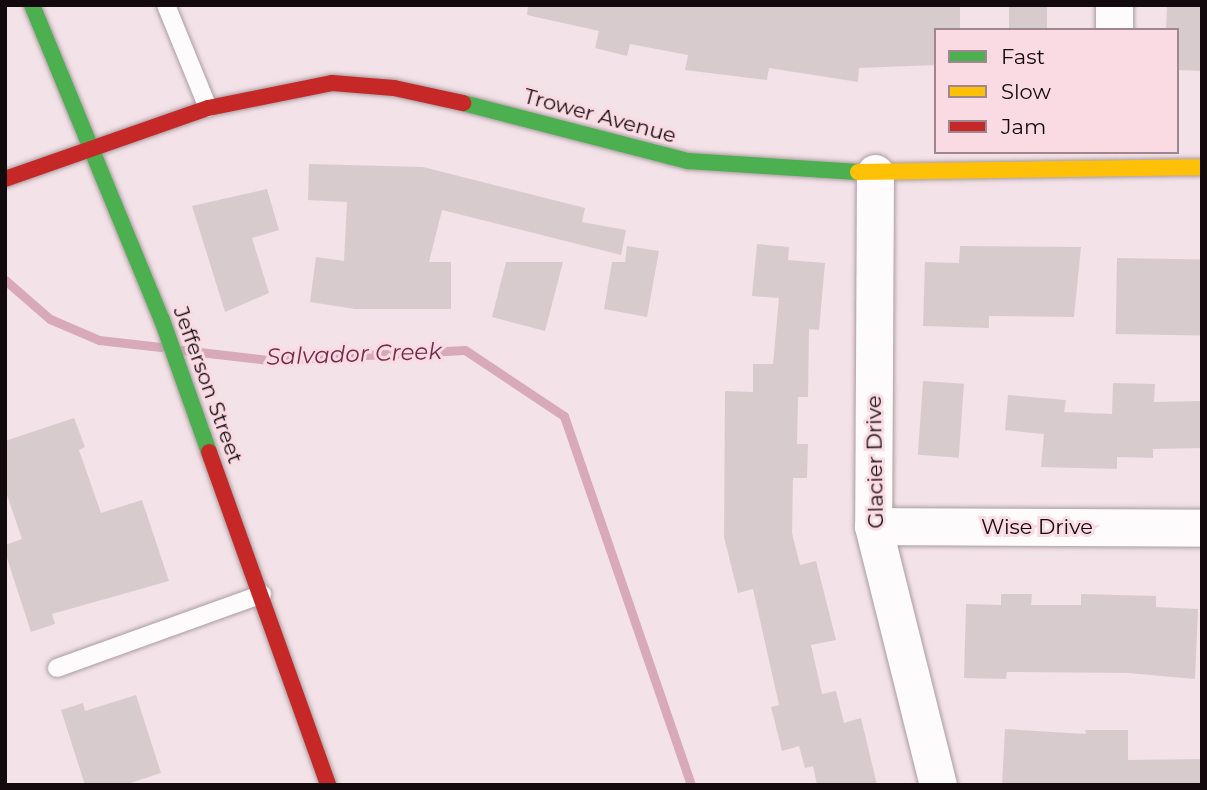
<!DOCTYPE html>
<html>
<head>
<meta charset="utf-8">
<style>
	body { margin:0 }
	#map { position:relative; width:1207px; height:790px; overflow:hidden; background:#f3e2e7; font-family:Montserrat,sans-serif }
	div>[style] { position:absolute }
	.stream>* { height:9px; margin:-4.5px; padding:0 4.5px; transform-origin:4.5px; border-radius:4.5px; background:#d8a9b8 }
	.building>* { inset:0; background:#d8cbce; transform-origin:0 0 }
	.roads { filter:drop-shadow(0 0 2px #a99ca0) drop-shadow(0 0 2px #a99ca0) }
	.lane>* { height:18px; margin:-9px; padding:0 9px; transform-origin:9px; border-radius:9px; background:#fdfbfb }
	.street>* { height:37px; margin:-18.5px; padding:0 18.5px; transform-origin:18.5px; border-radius:18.5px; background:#fdfbfb }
	.fast>* { height:16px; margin:-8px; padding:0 8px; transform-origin:8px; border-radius:8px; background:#4caf50 }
	.slow>* { height:16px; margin:-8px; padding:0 8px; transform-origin:8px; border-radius:8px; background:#ffc107 }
	.jam>* { height:16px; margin:-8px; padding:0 8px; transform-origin:8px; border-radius:8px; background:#c62828 }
	span { translate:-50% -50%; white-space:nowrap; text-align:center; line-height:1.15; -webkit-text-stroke:6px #fadbe4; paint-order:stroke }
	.street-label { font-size:21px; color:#130a0d }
	.water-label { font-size:23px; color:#742c48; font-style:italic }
	.frame { position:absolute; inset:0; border:7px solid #130a0d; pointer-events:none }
	.legend { position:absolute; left:934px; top:28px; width:245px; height:126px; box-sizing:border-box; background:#fadbe4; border:2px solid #9e878e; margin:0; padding:9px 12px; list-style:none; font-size:21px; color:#130a0d }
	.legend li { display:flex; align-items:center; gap:14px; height:35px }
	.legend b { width:35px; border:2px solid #9e878e }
</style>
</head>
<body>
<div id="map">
	<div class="stream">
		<div style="left:5px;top:280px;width:60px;rotate:40.9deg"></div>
		<div style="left:50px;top:319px;width:53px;rotate:23.2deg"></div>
		<div style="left:99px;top:340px;width:62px;rotate:6.4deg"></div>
		<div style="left:182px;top:350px;width:88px;rotate:6.6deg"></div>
		<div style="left:269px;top:360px;width:196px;rotate:-2.9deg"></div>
		<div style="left:465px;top:350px;width:119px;rotate:33.7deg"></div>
		<div style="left:564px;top:416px;width:390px;rotate:71deg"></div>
	</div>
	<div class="building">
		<div style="clip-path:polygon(528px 5px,960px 5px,960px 30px,936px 30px,936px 65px,859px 68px,858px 82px,769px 68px,767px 80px,685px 70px,688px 55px,630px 44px,627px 56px,595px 48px,599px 31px,527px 15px)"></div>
		<div style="left:1009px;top:5px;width:38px;height:25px"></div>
		<div style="clip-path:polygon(1167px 5px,1202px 5px,1202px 71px,1177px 70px,1177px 30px,1166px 30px)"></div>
		<div style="clip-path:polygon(309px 164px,423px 167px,585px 208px,582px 222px,626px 230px,621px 255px,442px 210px,429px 262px,451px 262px,451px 309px,355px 309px,310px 302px,316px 257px,344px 261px,347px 202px,308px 200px)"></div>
		<div style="clip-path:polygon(267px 189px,279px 230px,252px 238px,269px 293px,225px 312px,192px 206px)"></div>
		<div style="clip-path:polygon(757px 244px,789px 247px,788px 260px,825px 263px,819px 330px,809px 329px,808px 397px,798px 397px,797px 444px,808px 444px,807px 478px,793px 478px,792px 533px,800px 565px,816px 561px,836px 640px,811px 645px,822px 694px,836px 691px,844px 723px,861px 718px,877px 785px,817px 785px,813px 766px,805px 768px,799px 746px,782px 751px,771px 707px,779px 705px,753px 589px,738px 593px,724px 537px,725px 391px,753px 392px,753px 364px,773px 364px,779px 298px,752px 296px)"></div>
		<div style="clip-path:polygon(627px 246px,659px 251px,647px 317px,604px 309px,612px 262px,625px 262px)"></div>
		<div style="clip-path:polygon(960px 246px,1081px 247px,1074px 317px,989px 316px,989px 328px,923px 326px,925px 262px,959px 263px)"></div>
		<div style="left:1117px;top:258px;width:85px;height:76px;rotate:1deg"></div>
		<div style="clip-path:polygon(506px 262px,563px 262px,545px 331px,492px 317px)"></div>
		<div style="left:923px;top:381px;width:41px;height:74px;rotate:4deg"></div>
		<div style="clip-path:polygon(1113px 383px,1155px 384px,1154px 402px,1202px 401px,1202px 448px,1153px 449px,1153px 458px,1117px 457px,1117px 469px,1041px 467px,1044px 434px,1005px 430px,1008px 395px,1066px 400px,1064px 412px,1112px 414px)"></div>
		<div style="clip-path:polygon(74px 418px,85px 447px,79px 450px,101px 513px,142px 500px,169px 581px,52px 614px,55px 624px,31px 632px,5px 552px,5px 545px,22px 539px,5px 489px,5px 441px)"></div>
		<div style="clip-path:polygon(1001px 594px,1032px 594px,1031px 605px,1081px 605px,1081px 594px,1156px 596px,1156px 607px,1198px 609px,1195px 679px,1128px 673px,1007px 672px,1006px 679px,964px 678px,966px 604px,1001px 605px)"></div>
		<div style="clip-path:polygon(136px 695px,161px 773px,124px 785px,85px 785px,61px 710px,83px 703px,85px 711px)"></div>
		<div style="clip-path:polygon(1005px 729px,1086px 734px,1085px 730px,1128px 730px,1128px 760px,1202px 759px,1202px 785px,1002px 785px)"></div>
	</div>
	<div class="roads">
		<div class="lane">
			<div style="left:166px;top:5px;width:111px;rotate:67.8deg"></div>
			<div style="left:57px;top:668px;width:218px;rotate:-19.8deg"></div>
		</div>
		<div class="street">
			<div style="left:1114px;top:30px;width:25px;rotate:-90deg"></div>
			<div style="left:875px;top:173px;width:353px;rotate:90.3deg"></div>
			<div style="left:873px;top:526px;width:267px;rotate:75.9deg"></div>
			<div style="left:873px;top:526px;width:329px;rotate:0.3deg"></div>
		</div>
		<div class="fast">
			<div style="left:32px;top:5px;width:341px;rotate:67.6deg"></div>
			<div style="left:162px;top:320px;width:140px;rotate:70.4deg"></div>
			<div style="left:463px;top:103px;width:232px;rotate:14.5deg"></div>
			<div style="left:688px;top:161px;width:170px;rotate:3.7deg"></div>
		</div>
		<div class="slow">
			<div style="left:858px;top:172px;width:344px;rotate:-0.8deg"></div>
		</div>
		<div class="jam">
			<div style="left:5px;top:179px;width:215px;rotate:-19.3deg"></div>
			<div style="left:208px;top:108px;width:126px;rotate:-11.4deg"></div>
			<div style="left:332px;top:83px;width:62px;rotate:4.6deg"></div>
			<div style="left:394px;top:88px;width:71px;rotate:12.3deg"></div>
			<div style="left:209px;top:452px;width:354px;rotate:70.3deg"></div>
		</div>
	</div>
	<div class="street-label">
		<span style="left:600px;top:116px;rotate:15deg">Trower Avenue</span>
		<span style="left:208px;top:385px;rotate:70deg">Jefferson Street</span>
		<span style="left:875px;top:462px;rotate:-91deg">Glacier Drive</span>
		<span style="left:1037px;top:527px">Wise Drive</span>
	</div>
	<div class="water-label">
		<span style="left:354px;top:354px;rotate:-2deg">Salvador Creek</span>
	</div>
	<div class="frame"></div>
	<ul class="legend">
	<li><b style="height:9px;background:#4caf50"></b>Fast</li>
	<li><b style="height:9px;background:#ffc107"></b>Slow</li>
	<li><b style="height:9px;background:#c62828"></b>Jam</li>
	</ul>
</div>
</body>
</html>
